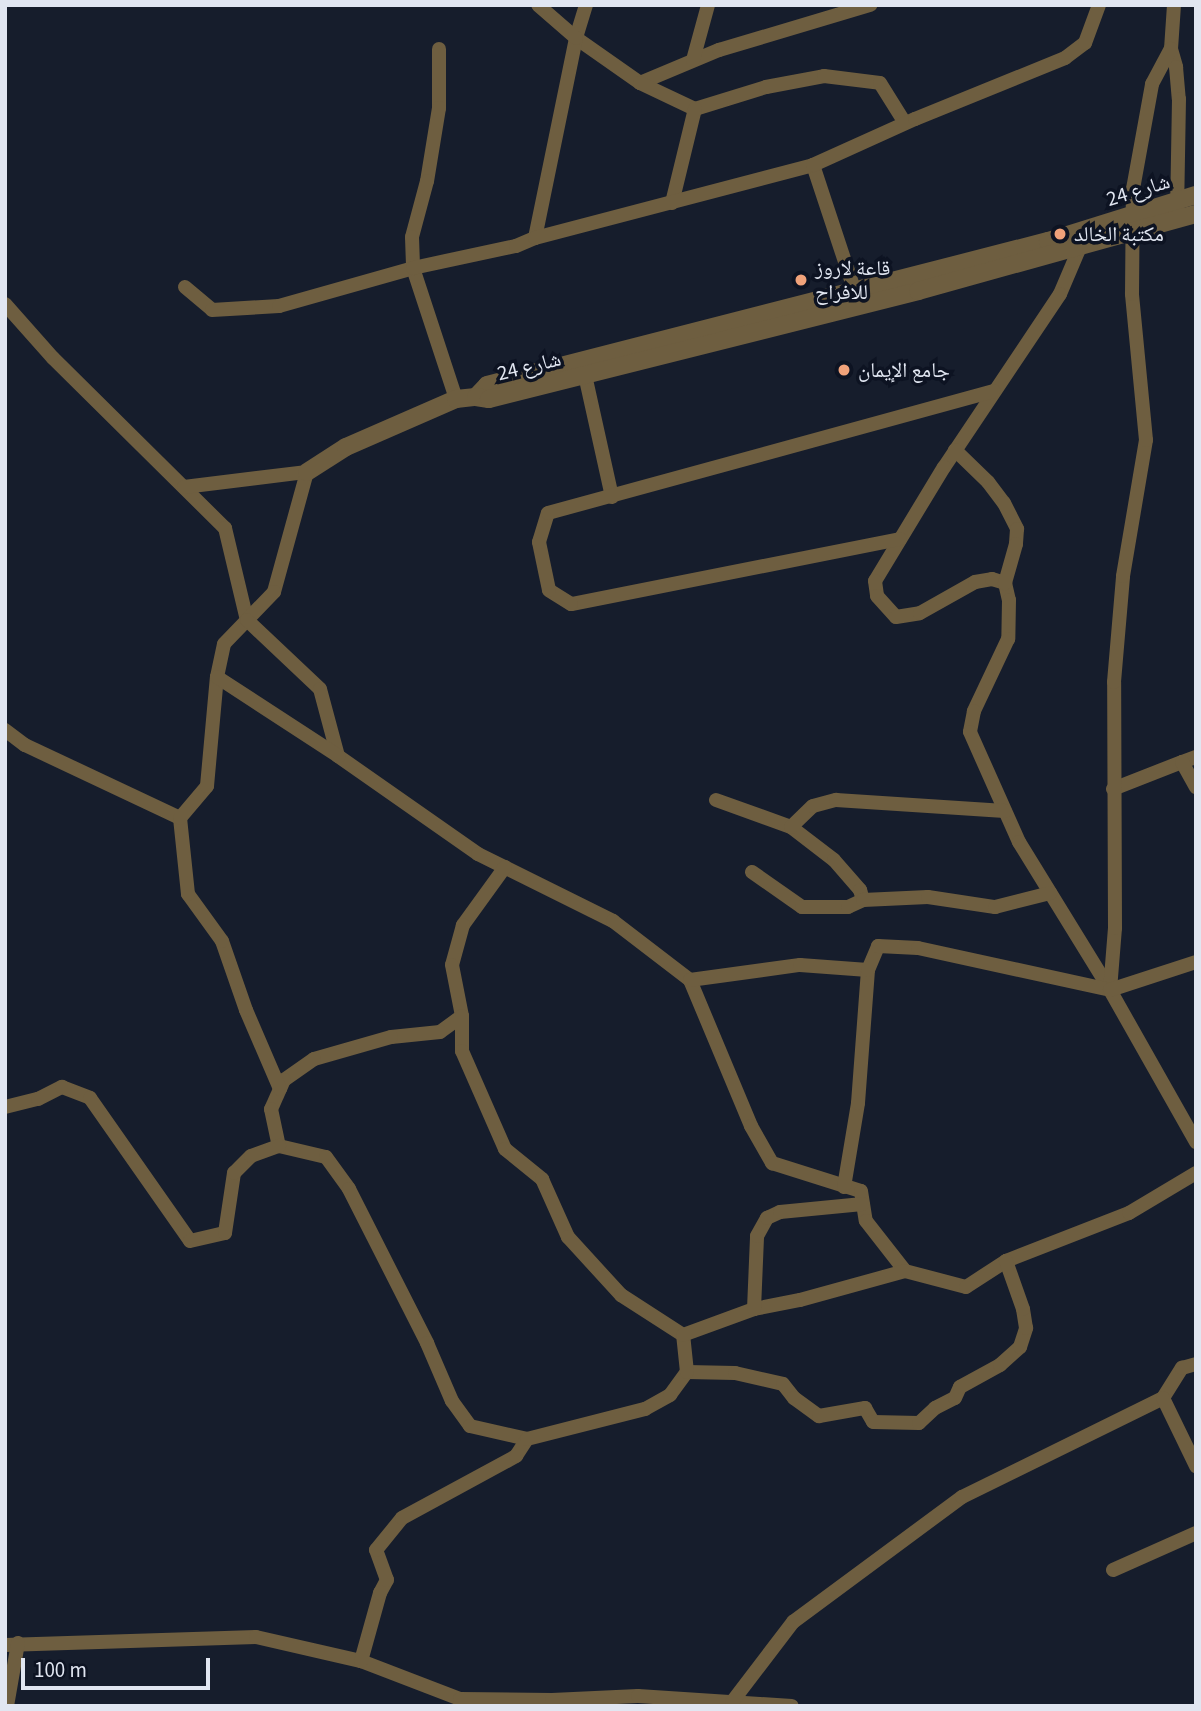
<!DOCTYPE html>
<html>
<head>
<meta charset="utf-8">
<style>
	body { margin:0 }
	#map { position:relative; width:1201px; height:1711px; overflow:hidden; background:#161d2c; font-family:"Source Sans 3","Noto Naskh Arabic",sans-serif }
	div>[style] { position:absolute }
	.minor>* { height:14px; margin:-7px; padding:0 7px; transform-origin:7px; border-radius:7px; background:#6e5e40 }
	.tertiary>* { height:18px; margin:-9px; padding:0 9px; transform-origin:9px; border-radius:9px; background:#6e5e40 }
	.dots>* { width:19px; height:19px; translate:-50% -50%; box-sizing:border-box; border:4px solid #0d1322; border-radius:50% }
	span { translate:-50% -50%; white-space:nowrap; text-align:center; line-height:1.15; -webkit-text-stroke:7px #0d1322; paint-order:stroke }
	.street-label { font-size:21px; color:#e1e6f1 }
	.poi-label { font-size:21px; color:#e1e6f1 }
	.left { translate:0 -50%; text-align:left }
	.frame { position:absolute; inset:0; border:7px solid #e1e6f1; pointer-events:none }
	.scale { position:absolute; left:21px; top:1658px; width:189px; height:32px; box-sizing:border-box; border:4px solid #e1e6f1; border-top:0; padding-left:9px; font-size:21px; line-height:24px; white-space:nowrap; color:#e1e6f1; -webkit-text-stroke:5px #0d1322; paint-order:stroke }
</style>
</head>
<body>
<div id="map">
	<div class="minor">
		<div style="left:586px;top:5px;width:34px;rotate:107deg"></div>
		<div style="left:576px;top:38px;width:78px;rotate:35.1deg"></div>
		<div style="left:640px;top:83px;width:86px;rotate:-22.7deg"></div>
		<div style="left:719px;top:50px;width:158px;rotate:-16.6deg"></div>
		<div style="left:1174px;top:5px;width:44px;rotate:93.9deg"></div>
		<div style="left:1171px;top:49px;width:19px;rotate:74deg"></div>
		<div style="left:1176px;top:67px;width:32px;rotate:85deg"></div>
		<div style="left:1179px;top:99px;width:110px;rotate:91deg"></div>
		<div style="left:439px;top:49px;width:59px;rotate:90deg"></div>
		<div style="left:439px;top:108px;width:74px;rotate:99.3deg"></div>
		<div style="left:427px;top:181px;width:58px;rotate:105deg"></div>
		<div style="left:412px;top:237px;width:31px;rotate:88deg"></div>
		<div style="left:413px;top:268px;width:138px;rotate:71.8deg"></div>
		<div style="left:693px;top:60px;width:57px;rotate:-74.7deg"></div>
		<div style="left:640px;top:83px;width:61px;rotate:25.3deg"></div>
		<div style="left:695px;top:109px;width:74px;rotate:-17.2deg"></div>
		<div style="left:766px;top:87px;width:59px;rotate:-10.7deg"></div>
		<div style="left:824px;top:76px;width:56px;rotate:7.1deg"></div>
		<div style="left:880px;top:83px;width:47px;rotate:58deg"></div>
		<div style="left:813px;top:165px;width:140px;rotate:71.7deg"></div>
		<div style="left:672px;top:203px;width:97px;rotate:-76.3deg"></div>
		<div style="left:535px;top:238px;width:204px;rotate:-78.4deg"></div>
		<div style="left:576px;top:38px;width:50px;rotate:-139deg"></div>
		<div style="left:1080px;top:240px;width:7px;rotate:90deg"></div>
		<div style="left:1080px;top:247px;width:51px;rotate:113.1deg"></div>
		<div style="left:1060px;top:294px;width:208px;rotate:123.8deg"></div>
		<div style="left:944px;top:467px;width:133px;rotate:121.2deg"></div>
		<div style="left:875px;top:581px;width:15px;rotate:82deg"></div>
		<div style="left:877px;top:596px;width:28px;rotate:48deg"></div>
		<div style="left:896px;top:617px;width:24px;rotate:-9deg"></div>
		<div style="left:920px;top:613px;width:63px;rotate:-29.4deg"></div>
		<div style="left:975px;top:582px;width:17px;rotate:-10deg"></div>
		<div style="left:992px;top:579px;width:14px;rotate:17deg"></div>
		<div style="left:1005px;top:583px;width:17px;rotate:77deg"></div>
		<div style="left:1009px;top:600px;width:39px;rotate:91deg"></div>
		<div style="left:1008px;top:639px;width:80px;rotate:115.3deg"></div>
		<div style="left:974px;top:711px;width:21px;rotate:101deg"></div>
		<div style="left:970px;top:732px;width:120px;rotate:66deg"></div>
		<div style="left:1019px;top:842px;width:174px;rotate:58.4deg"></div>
		<div style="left:1110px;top:990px;width:175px;rotate:60.5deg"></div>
		<div style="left:185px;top:287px;width:35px;rotate:40deg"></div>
		<div style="left:212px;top:310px;width:67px;rotate:-3.4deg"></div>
		<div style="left:279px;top:306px;width:139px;rotate:-15.8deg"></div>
		<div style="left:413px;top:268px;width:105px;rotate:-12.1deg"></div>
		<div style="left:516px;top:246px;width:21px;rotate:-23deg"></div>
		<div style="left:535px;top:238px;width:287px;rotate:-14.7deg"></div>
		<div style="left:813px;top:165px;width:112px;rotate:-24.3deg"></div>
		<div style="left:915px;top:119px;width:162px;rotate:-22.1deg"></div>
		<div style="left:1065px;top:58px;width:25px;rotate:-37deg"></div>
		<div style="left:1085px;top:43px;width:40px;rotate:-69.8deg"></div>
		<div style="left:5px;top:304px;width:72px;rotate:48.4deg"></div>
		<div style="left:53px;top:358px;width:242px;rotate:44.7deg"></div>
		<div style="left:225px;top:528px;width:95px;rotate:76.6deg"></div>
		<div style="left:247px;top:620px;width:33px;rotate:134deg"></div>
		<div style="left:224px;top:644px;width:34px;rotate:102deg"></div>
		<div style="left:585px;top:375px;width:125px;rotate:77.5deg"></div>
		<div style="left:955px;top:450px;width:46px;rotate:44.1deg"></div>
		<div style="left:988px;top:482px;width:26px;rotate:53deg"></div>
		<div style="left:1004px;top:503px;width:29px;rotate:63deg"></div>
		<div style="left:1017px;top:529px;width:15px;rotate:94deg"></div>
		<div style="left:1016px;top:544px;width:41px;rotate:105.8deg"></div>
		<div style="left:184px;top:487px;width:124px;rotate:-7deg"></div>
		<div style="left:307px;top:472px;width:124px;rotate:105.4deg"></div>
		<div style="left:274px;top:592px;width:39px;rotate:134deg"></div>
		<div style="left:247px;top:620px;width:100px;rotate:43.4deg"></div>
		<div style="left:320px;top:689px;width:69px;rotate:75deg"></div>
		<div style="left:338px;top:756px;width:171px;rotate:35deg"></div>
		<div style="left:478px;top:854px;width:151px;rotate:26.4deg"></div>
		<div style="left:613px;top:921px;width:97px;rotate:37.5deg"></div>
		<div style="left:690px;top:980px;width:158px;rotate:67.3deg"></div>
		<div style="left:751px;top:1126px;width:43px;rotate:60.4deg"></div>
		<div style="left:772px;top:1163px;width:93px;rotate:17.5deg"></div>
		<div style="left:861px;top:1191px;width:30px;rotate:81deg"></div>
		<div style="left:866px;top:1221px;width:63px;rotate:52deg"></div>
		<div style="left:905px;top:1271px;width:63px;rotate:14.7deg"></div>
		<div style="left:966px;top:1287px;width:48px;rotate:-33deg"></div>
		<div style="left:1006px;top:1261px;width:132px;rotate:-21.3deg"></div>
		<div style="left:1129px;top:1213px;width:78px;rotate:-30.8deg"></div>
		<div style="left:900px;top:539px;width:335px;rotate:168.8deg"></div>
		<div style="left:571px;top:604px;width:26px;rotate:-148deg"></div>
		<div style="left:549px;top:590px;width:49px;rotate:-101.8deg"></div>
		<div style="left:539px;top:542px;width:30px;rotate:-73deg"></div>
		<div style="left:548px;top:513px;width:462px;rotate:-15.3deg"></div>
		<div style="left:5px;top:730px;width:25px;rotate:37deg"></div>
		<div style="left:25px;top:745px;width:171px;rotate:25.2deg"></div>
		<div style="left:1182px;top:762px;width:15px;rotate:-20deg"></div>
		<div style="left:1113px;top:789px;width:74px;rotate:-21.4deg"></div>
		<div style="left:1182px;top:762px;width:29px;rotate:61deg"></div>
		<div style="left:716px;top:800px;width:80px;rotate:19.8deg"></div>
		<div style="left:791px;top:827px;width:54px;rotate:37.5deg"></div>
		<div style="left:834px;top:860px;width:40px;rotate:49deg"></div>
		<div style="left:860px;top:890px;width:10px;rotate:73deg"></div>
		<div style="left:791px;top:827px;width:30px;rotate:-44deg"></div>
		<div style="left:813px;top:806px;width:24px;rotate:-15deg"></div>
		<div style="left:836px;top:800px;width:169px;rotate:3.7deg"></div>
		<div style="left:505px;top:867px;width:72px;rotate:125.9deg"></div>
		<div style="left:463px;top:925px;width:41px;rotate:105.4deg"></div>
		<div style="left:452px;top:965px;width:52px;rotate:78.9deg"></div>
		<div style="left:462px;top:1016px;width:27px;rotate:144deg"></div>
		<div style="left:440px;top:1032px;width:49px;rotate:174.2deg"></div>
		<div style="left:391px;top:1037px;width:80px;rotate:164.1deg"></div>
		<div style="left:314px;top:1059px;width:37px;rotate:145deg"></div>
		<div style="left:284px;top:1080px;width:32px;rotate:114deg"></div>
		<div style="left:271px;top:1109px;width:38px;rotate:78deg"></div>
		<div style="left:279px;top:1146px;width:48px;rotate:13.2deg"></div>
		<div style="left:326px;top:1157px;width:39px;rotate:54deg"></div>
		<div style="left:349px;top:1189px;width:173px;rotate:63.1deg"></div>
		<div style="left:427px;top:1343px;width:63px;rotate:66.7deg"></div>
		<div style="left:452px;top:1401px;width:31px;rotate:54deg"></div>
		<div style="left:470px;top:1426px;width:58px;rotate:12.8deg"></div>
		<div style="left:752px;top:872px;width:61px;rotate:35deg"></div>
		<div style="left:802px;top:907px;width:46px"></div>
		<div style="left:848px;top:907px;width:17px;rotate:-25deg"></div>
		<div style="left:863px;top:900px;width:65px;rotate:-2.6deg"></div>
		<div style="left:928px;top:897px;width:68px;rotate:8.5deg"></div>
		<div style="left:995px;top:907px;width:57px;rotate:-14.3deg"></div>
		<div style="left:690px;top:980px;width:111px;rotate:-7.8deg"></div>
		<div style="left:800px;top:965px;width:68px;rotate:4.2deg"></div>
		<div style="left:1110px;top:990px;width:62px;rotate:-85.4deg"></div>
		<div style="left:1115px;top:928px;width:246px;rotate:-90.2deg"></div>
		<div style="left:1114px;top:682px;width:106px;rotate:-85.1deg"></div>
		<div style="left:1123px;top:576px;width:138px;rotate:-80.4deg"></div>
		<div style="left:1146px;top:440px;width:147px;rotate:-95.5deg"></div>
		<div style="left:1132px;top:294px;width:105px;rotate:-89.5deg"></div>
		<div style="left:1133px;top:189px;width:107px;rotate:-79.7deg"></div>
		<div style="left:1152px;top:84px;width:40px;rotate:-62deg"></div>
		<div style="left:462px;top:1016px;width:35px;rotate:90deg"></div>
		<div style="left:462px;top:1051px;width:107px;rotate:66.3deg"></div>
		<div style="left:505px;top:1149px;width:48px;rotate:39deg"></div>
		<div style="left:542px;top:1179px;width:64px;rotate:65.9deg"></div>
		<div style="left:568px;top:1237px;width:79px;rotate:47.6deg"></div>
		<div style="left:621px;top:1295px;width:74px;rotate:32.8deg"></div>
		<div style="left:280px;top:1089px;width:86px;rotate:-113.3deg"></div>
		<div style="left:246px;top:1010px;width:73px;rotate:-109.2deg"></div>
		<div style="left:222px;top:941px;width:58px;rotate:-125.9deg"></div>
		<div style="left:188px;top:894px;width:76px;rotate:-96deg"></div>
		<div style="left:180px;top:818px;width:42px;rotate:-49.8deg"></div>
		<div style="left:207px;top:786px;width:109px;rotate:-84.8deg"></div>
		<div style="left:217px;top:677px;width:145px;rotate:33.1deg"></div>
		<div style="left:5px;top:1107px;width:34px;rotate:-14deg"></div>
		<div style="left:38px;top:1099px;width:27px;rotate:-27deg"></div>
		<div style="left:62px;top:1087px;width:30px;rotate:21deg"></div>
		<div style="left:90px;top:1098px;width:174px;rotate:55deg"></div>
		<div style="left:190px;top:1241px;width:36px;rotate:-13deg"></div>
		<div style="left:225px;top:1233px;width:61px;rotate:-81.5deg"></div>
		<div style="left:234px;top:1173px;width:24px;rotate:-45deg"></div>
		<div style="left:251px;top:1156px;width:30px;rotate:-20deg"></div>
		<div style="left:844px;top:1187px;width:85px;rotate:-80.5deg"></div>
		<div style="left:858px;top:1103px;width:133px;rotate:-85.7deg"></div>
		<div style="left:868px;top:970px;width:26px;rotate:-67deg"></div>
		<div style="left:878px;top:946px;width:40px;rotate:2.9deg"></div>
		<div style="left:918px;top:948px;width:197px;rotate:12.3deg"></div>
		<div style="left:1110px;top:990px;width:90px;rotate:-18deg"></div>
		<div style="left:754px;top:1309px;width:47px;rotate:-11.1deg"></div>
		<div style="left:800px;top:1300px;width:109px;rotate:-15.4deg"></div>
		<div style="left:687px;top:1372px;width:48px;rotate:1.2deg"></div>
		<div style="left:735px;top:1373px;width:49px;rotate:12.9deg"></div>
		<div style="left:783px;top:1384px;width:18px;rotate:52deg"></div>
		<div style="left:794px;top:1398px;width:31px;rotate:36deg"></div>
		<div style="left:819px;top:1416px;width:47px;rotate:-9.9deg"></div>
		<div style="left:865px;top:1408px;width:16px;rotate:60deg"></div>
		<div style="left:873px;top:1422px;width:46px;rotate:1.2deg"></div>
		<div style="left:919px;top:1423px;width:22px;rotate:-43deg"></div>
		<div style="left:935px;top:1408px;width:22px;rotate:-27deg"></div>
		<div style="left:955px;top:1398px;width:12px;rotate:-66deg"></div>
		<div style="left:960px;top:1387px;width:46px;rotate:-28.8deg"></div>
		<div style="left:1000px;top:1365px;width:27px;rotate:-42deg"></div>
		<div style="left:1020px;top:1347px;width:20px;rotate:-72deg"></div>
		<div style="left:1026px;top:1328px;width:19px;rotate:-99deg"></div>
		<div style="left:1023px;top:1309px;width:51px;rotate:-109.5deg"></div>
		<div style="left:1163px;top:1398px;width:36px;rotate:-58deg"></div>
		<div style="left:1182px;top:1368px;width:15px;rotate:-16deg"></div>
		<div style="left:1113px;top:1570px;width:91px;rotate:-24deg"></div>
		<div style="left:5px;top:1645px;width:251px;rotate:-1.8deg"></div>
		<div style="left:256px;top:1637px;width:108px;rotate:12.9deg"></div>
		<div style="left:361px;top:1661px;width:106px;rotate:21deg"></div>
		<div style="left:460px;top:1699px;width:92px;rotate:0.6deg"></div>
		<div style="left:552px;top:1700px;width:86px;rotate:-2.7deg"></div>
		<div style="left:638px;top:1696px;width:154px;rotate:3.7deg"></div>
		<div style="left:361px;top:1661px;width:71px;rotate:-74.4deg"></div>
		<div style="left:380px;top:1593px;width:15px;rotate:-62deg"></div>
		<div style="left:387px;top:1580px;width:32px;rotate:-110deg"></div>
		<div style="left:376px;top:1550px;width:41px;rotate:-50.9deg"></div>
		<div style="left:402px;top:1518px;width:130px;rotate:-28.5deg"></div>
		<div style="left:516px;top:1456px;width:20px;rotate:-57deg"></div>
		<div style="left:527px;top:1439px;width:122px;rotate:-14.3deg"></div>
		<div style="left:645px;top:1409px;width:29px;rotate:-29deg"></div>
		<div style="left:670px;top:1395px;width:29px;rotate:-54deg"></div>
		<div style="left:687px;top:1372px;width:37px;rotate:-96deg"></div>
		<div style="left:683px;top:1335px;width:76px;rotate:-20.1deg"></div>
		<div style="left:754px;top:1309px;width:73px;rotate:-87.6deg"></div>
		<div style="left:757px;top:1236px;width:21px;rotate:-61deg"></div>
		<div style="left:767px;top:1218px;width:14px;rotate:-25deg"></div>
		<div style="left:780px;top:1212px;width:83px;rotate:-5.5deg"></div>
		<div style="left:732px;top:1702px;width:101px;rotate:-52.7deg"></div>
		<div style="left:793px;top:1622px;width:210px;rotate:-36.5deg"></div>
		<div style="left:962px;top:1497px;width:224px;rotate:-26.2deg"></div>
		<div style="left:1163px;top:1398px;width:76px;rotate:64.1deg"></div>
		<div style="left:7px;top:1706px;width:64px;rotate:-80.1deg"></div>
	</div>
	<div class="tertiary">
		<div style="left:476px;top:397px;width:16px;rotate:-47deg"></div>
		<div style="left:487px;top:385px;width:579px;rotate:-14.4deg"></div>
		<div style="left:1048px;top:241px;width:155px;rotate:-17.3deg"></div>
		<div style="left:307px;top:472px;width:46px;rotate:-32.7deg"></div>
		<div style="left:346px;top:447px;width:120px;rotate:-23.6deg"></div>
		<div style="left:456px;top:399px;width:20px;rotate:-6deg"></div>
		<div style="left:476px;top:397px;width:13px;rotate:9deg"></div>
		<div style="left:489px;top:399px;width:442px;rotate:-14.1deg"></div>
		<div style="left:918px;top:291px;width:288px;rotate:-15.5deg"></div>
	</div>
	<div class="dots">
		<div style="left:1060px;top:234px;background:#f0a27a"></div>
		<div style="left:801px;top:280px;background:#f0a27a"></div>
		<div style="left:844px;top:370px;background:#f0a27a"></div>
	</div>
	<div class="street-label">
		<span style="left:1138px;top:190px;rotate:-17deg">شارع 24</span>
		<span style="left:529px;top:366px;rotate:-14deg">شارع 24</span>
	</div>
	<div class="poi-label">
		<span class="left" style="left:1074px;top:234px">مكتبة الخالد</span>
		<span class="left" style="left:815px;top:280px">قاعة لاروز<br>للافراح</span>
		<span class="left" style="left:858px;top:370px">جامع الإيمان</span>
	</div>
	<div class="frame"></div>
	<div class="scale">100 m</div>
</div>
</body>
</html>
